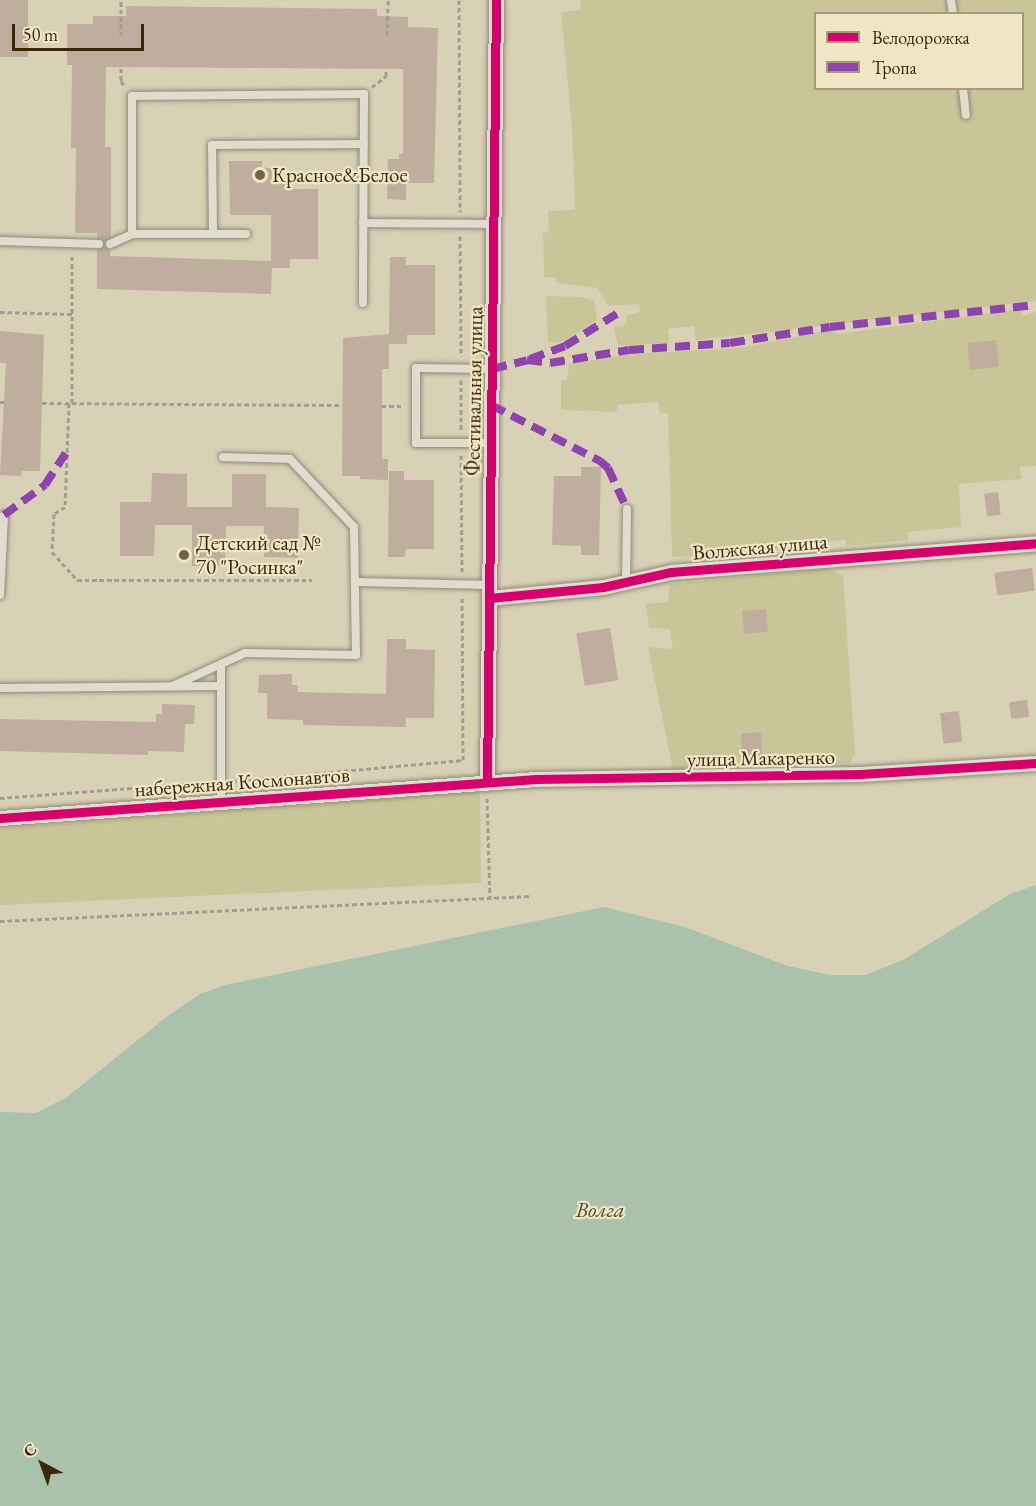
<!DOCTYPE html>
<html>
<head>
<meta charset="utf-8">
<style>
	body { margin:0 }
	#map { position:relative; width:1036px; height:1506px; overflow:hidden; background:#d8d1b6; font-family:"EB Garamond",serif }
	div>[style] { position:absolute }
	.green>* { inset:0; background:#cac599 }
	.water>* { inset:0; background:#aac1ab }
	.building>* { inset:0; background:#bfae9d; transform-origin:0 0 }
	.path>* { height:3px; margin-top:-1.5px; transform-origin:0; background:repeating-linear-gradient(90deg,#a29d90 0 4.5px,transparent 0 7.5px) }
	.roads { filter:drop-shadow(0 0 2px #908976) drop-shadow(0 0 2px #908976) }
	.lane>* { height:8px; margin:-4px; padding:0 4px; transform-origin:4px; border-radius:4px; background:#e0ddcf }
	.street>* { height:15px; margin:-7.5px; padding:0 7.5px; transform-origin:7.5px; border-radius:7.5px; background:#e0ddcf }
	.quiet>* { height:8px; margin-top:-4px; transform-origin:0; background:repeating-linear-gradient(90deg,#8e44ad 0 15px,transparent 0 23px) }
	.cycleway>* { height:9px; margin:-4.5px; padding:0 4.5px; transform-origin:4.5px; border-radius:4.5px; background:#d6006c }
	.dots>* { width:16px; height:16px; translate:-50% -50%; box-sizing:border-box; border:3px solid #efe6c6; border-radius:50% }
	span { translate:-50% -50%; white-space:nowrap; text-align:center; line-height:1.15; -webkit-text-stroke:4.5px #efe6c6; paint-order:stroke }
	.poi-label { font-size:21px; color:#3b270a }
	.left { translate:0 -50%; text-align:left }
	.street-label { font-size:21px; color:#3b270a }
	.water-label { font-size:22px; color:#524c31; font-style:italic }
	.legend { position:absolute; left:814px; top:12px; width:210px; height:78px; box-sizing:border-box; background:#efe6c6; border:2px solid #a79a7b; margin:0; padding:8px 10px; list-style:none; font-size:18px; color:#3b270a }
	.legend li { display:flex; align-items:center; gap:12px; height:30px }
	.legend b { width:30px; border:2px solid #a79a7b }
	.north { position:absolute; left:12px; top:1434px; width:60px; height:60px; -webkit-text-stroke:4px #efe6c6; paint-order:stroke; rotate:319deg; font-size:16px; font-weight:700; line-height:24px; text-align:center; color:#3b270a }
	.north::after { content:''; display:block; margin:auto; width:21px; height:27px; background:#3b270a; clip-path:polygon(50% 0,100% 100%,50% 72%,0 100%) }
	.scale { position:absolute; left:12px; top:24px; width:132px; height:27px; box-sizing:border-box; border:3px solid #3b270a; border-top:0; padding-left:8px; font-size:18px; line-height:21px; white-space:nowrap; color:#3b270a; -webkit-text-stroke:4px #efe6c6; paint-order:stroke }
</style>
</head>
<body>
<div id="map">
	<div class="green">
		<div style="clip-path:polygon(evenodd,580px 0,1036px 0,1036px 301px,696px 340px,694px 326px,668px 329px,669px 343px,618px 346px,614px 327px,626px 325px,626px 316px,640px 312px,639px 304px,608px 306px,598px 288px,557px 283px,555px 277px,544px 277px,543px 233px,549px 232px,548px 211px,575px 210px,572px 128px,561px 12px,581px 10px,580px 0,816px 14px,1022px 14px,1022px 88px,816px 88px,816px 14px)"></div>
		<div style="clip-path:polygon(546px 296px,580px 297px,594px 301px,597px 320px,564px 341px,548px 343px)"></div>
		<div style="clip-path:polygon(1021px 309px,1022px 317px,1036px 311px,1036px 466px,1020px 467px,1021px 479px,959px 484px,961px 527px,908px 532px,908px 540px,846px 546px,846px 539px,748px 554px,672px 557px,668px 413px,660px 413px,658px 402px,617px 405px,617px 412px,561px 410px,561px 381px,567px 380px,569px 364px,632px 354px,740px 348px,830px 330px,838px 334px)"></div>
		<div style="clip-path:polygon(827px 569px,843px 575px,855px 754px,850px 763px,673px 770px,648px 647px,673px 649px,670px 629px,649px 628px,646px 604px,668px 602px,670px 584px)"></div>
		<div style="clip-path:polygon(480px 792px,481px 883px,0 905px,0 829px)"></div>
	</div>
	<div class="water">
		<div style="clip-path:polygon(1036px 885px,1036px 1506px,0 1506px,0 1112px,36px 1113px,67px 1097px,165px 1018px,200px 994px,225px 985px,604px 907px,685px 927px,788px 966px,830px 975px,865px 975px,903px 960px,1010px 894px)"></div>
	</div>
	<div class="building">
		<div style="left:0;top:0;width:28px;height:57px"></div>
		<div style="clip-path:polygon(126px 6px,377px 9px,377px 16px,408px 17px,408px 27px,438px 28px,434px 183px,406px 183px,406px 200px,387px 199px,388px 159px,399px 159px,399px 154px,403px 154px,403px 69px,106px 67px,105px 147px,111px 147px,111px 237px,105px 242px,97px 238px,97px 233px,75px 233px,76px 148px,71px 148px,72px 65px,67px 65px,67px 24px,93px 24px,93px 16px,126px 16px)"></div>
		<div style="clip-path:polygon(229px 161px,262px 161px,262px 168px,272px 168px,272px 181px,290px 181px,290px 189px,318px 189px,318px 259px,290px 259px,290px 268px,272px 268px,271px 294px,97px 289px,97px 250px,104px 246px,110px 250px,110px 256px,271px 261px,271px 215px,230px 215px)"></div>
		<div style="clip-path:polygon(390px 257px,406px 257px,406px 265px,435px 265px,435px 335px,407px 335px,407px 344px,389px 344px,389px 369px,382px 369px,382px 459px,388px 459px,388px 480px,360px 479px,360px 476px,342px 476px,343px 338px,389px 334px)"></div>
		<div style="clip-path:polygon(0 331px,44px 335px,40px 471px,22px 471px,21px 476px,0 475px,6px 363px,0 363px)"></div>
		<div style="left:996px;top:340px;width:27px;height:29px;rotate:84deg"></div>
		<div style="clip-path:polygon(581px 467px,601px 467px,599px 555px,581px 555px,581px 546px,552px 545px,554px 476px,581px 476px)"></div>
		<div style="clip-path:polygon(389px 471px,404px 471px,404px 480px,434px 480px,434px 549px,406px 549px,405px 557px,388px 557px)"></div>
		<div style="clip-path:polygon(152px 473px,187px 474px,187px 507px,232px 507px,232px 474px,266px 474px,266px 507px,299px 508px,298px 558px,264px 557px,264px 526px,226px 526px,225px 566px,192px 566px,192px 525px,155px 525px,154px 556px,120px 556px,120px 502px,151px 502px)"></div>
		<div style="left:998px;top:492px;width:23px;height:14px;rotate:83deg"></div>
		<div style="left:1032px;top:568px;width:23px;height:38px;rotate:83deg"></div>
		<div style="left:766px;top:609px;width:23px;height:24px;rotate:85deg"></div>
		<div style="left:610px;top:628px;width:53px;height:34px;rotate:81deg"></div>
		<div style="clip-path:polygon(387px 639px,406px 639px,406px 649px,435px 650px,434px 718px,406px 718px,406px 727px,303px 725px,303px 720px,267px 719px,267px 693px,258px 693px,259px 675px,292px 674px,292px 685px,298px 685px,298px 692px,386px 694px)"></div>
		<div style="left:1027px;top:700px;width:17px;height:18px;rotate:83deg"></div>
		<div style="clip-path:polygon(162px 704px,195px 705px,194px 724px,185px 724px,184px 752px,148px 751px,148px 755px,0 751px,0 719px,156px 722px,156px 714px,162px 714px)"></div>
		<div style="left:959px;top:711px;width:31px;height:19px;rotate:84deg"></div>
		<div style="left:761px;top:732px;width:29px;height:20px;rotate:86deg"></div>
	</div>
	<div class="path">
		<div style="left:459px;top:0;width:212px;rotate:89.7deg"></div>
		<div style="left:387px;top:35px;width:35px;rotate:-88deg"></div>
		<div style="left:121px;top:36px;width:36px;rotate:-90deg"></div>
		<div style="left:121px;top:68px;width:13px;rotate:90deg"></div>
		<div style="left:121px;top:81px;width:7px;rotate:56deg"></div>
		<div style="left:372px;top:87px;width:18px;rotate:-38deg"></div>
		<div style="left:386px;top:76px;width:7px;rotate:-90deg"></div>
		<div style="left:460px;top:236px;width:120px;rotate:89.5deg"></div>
		<div style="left:0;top:312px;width:72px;rotate:1.6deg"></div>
		<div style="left:461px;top:380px;width:51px;rotate:90deg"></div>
		<div style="left:0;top:402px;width:5px"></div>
		<div style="left:42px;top:403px;width:300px;rotate:0.4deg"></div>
		<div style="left:69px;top:403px;width:104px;rotate:92.2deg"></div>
		<div style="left:65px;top:507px;width:13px;rotate:148deg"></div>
		<div style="left:54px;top:514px;width:38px;rotate:93deg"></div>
		<div style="left:52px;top:552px;width:38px;rotate:48deg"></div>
		<div style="left:77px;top:580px;width:235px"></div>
		<div style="left:72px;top:403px;width:148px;rotate:-90deg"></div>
		<div style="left:382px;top:406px;width:22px"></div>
		<div style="left:461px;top:455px;width:117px;rotate:89.5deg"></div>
		<div style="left:232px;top:781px;width:232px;rotate:-5.2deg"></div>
		<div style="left:463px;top:760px;width:164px;rotate:-90.3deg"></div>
		<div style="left:0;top:798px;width:212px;rotate:-4.3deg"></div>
		<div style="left:487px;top:798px;width:100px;rotate:88.3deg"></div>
		<div style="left:0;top:921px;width:532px;rotate:-2.7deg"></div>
	</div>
	<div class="roads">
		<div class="lane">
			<div style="left:951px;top:0;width:14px;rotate:82deg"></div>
			<div style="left:963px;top:88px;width:27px;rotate:84deg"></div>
			<div style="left:363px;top:223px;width:131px;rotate:0.4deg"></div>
			<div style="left:213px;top:234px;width:89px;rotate:-90.6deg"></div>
			<div style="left:212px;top:145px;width:152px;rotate:-0.4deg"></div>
			<div style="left:246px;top:234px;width:114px;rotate:180deg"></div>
			<div style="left:132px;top:234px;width:138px;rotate:-90deg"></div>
			<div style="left:132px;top:96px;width:232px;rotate:-0.5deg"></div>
			<div style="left:364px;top:94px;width:209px;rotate:90.3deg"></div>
			<div style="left:0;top:241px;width:99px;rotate:1.7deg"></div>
			<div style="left:110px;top:244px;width:24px;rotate:-24deg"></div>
			<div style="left:491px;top:443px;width:75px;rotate:180deg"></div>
			<div style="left:416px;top:443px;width:75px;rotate:-90deg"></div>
			<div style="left:416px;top:368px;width:76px;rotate:0.8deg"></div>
			<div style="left:357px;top:582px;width:132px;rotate:1.3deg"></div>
			<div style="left:626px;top:582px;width:73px;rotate:-89.2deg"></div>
			<div style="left:0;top:595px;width:80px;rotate:-87.1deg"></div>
			<div style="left:173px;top:686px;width:79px;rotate:-24.6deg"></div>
			<div style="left:245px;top:653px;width:111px;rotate:1deg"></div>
			<div style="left:356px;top:655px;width:128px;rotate:-90.9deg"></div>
			<div style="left:354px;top:527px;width:93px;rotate:-133.3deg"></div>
			<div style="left:290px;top:459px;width:67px;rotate:-178.3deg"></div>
			<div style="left:0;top:688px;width:221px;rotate:-0.5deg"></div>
			<div style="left:221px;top:801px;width:137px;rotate:-90deg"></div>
		</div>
		<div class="street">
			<div style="left:489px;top:598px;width:115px;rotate:-5.5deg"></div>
			<div style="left:603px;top:587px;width:70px;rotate:-12.4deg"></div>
			<div style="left:671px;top:572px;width:366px;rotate:-4.5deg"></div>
			<div style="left:487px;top:782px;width:782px;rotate:-89.34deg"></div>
			<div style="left:0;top:818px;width:537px;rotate:-4.16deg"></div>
			<div style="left:536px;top:779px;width:324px;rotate:-0.9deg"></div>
			<div style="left:860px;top:774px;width:176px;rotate:-3.6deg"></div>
		</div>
	</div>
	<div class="quiet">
		<div style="left:530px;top:359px;width:37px;rotate:-20deg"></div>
		<div style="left:565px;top:346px;width:68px;rotate:-31.8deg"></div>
		<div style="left:492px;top:369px;width:36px;rotate:-14deg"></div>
		<div style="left:527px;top:360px;width:23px;rotate:7deg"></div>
		<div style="left:550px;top:363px;width:80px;rotate:-9.3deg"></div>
		<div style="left:629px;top:350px;width:101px;rotate:-4deg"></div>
		<div style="left:730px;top:343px;width:101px;rotate:-9.1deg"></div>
		<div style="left:830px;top:327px;width:207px;rotate:-6.1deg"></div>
		<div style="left:491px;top:405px;width:123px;rotate:27.2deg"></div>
		<div style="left:600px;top:461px;width:11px;rotate:41deg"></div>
		<div style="left:608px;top:468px;width:45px;rotate:65.1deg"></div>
		<div style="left:4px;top:515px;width:51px;rotate:-36.2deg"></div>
		<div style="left:45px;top:485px;width:38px;rotate:-57deg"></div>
	</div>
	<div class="cycleway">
		<div style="left:489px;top:598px;width:115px;rotate:-5.5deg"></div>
		<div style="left:603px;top:587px;width:70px;rotate:-12.4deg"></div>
		<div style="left:671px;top:572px;width:366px;rotate:-4.5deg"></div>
		<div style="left:487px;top:782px;width:782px;rotate:-89.34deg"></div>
		<div style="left:0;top:818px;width:537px;rotate:-4.16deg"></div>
		<div style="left:536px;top:779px;width:324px;rotate:-0.9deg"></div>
		<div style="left:860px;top:774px;width:176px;rotate:-3.6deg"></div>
	</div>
	<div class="dots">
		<div style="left:260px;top:175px;background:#726246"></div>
		<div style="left:184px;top:555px;background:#726246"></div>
	</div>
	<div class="poi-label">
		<span class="left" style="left:272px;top:175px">Красное&amp;Белое</span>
		<span class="left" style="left:196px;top:555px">Детский сад №<br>70 "Росинка"</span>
	</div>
	<div class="street-label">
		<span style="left:474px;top:391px;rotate:-89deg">Фестивальная улица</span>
		<span style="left:760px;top:547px;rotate:-5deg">Волжская улица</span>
		<span style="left:761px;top:758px;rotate:-1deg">улица Макаренко</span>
		<span style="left:242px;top:782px;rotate:-4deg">набережная Космонавтов</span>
	</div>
	<div class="water-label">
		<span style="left:600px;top:1210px">Волга</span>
	</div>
	<ul class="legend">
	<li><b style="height:8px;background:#d6006c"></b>Велодорожка</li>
	<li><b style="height:8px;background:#8e44ad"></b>Тропа</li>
	</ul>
	<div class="north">С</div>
	<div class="scale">50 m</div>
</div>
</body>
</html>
